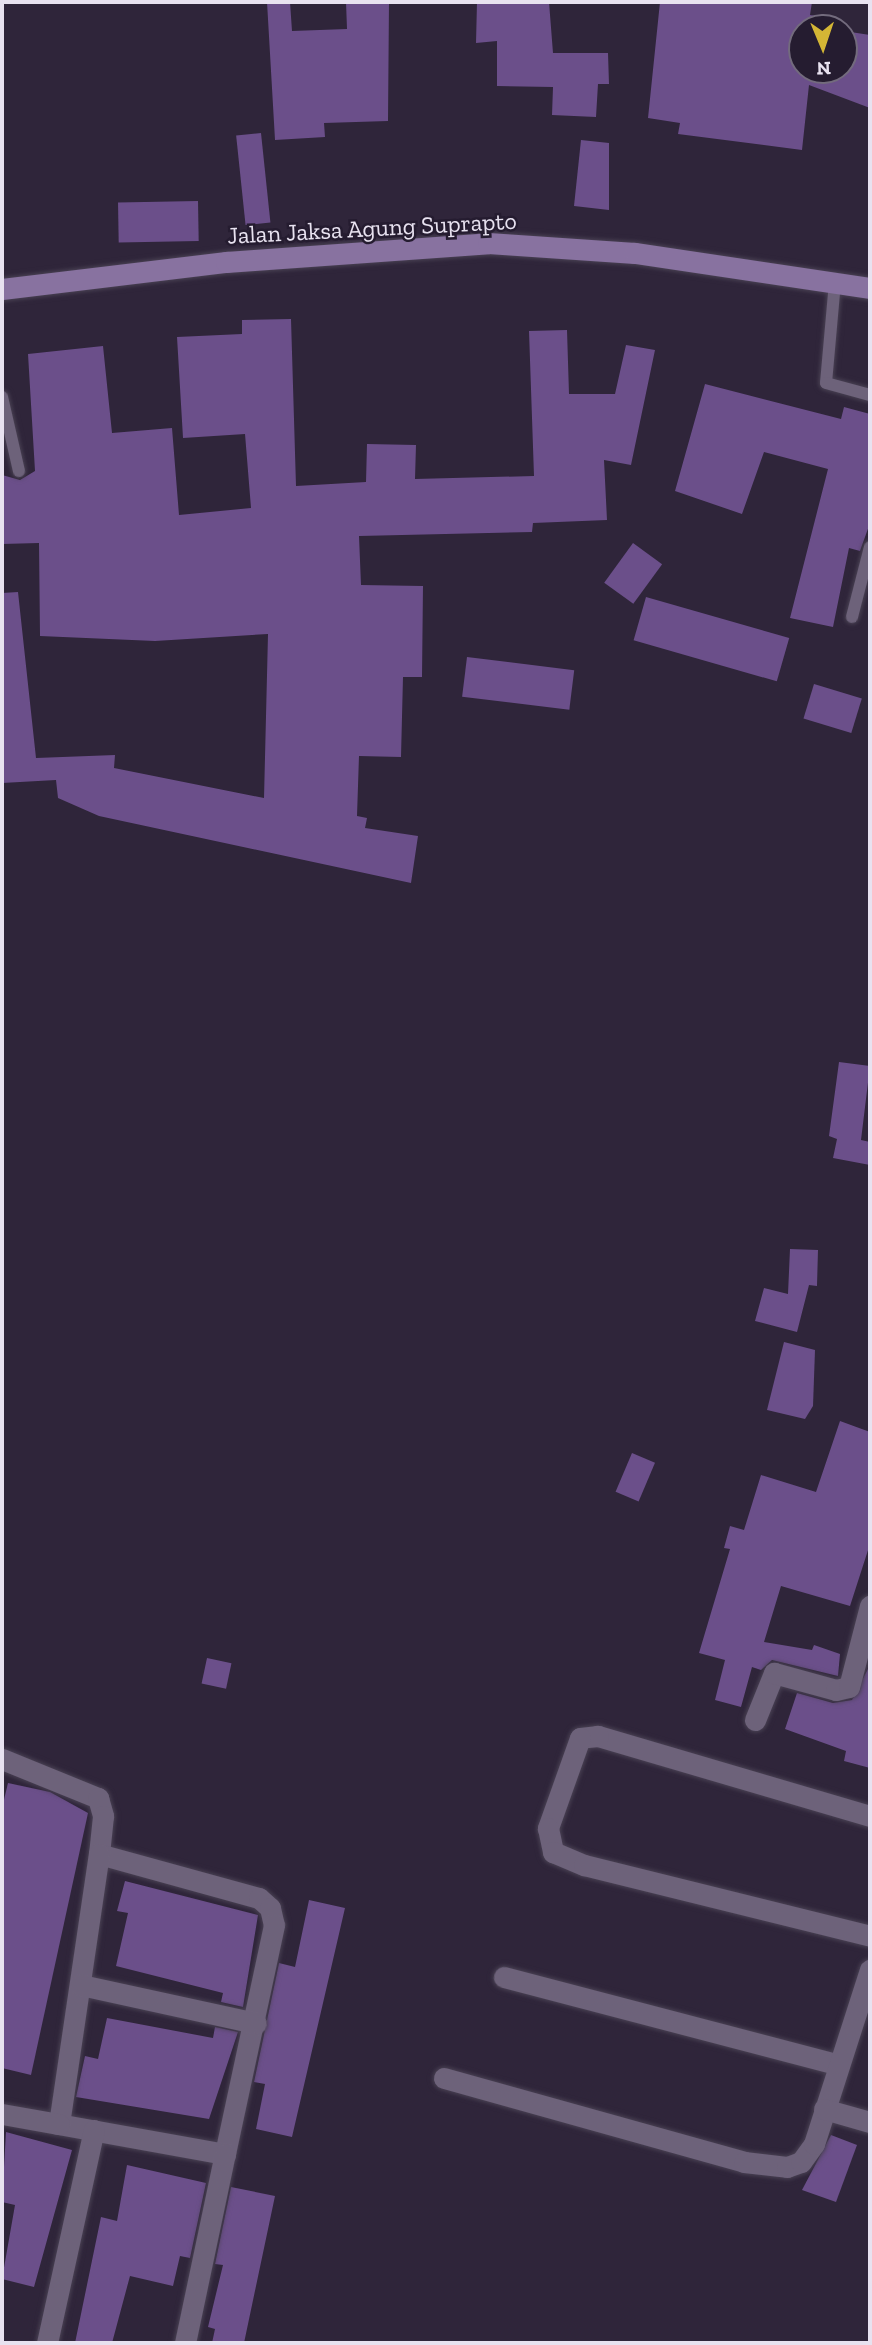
<!DOCTYPE html>
<html>
<head>
<meta charset="utf-8">
<style>
	body { margin:0 }
	#map { position:relative; width:872px; height:2345px; overflow:hidden; background:#2f253a; font-family:"Zilla Slab",serif }
	div>[style] { position:absolute }
	.building>* { inset:0; background:#6b4f8a; transform-origin:0 0 }
	.roads { filter:drop-shadow(0 0 2px #494153) drop-shadow(0 0 2px #494153) }
	.lane>* { height:12px; margin:-6px; padding:0 6px; transform-origin:6px; border-radius:6px; background:#6d627a }
	.street>* { height:21px; margin:-10.5px; padding:0 10.5px; transform-origin:10.5px; border-radius:10.5px; background:#6d627a }
	.secondary>* { height:21px; margin:-10.5px; padding:0 10.5px; transform-origin:10.5px; border-radius:10.5px; background:#8872a0 }
	span { translate:-50% -50%; white-space:nowrap; text-align:center; line-height:1.15; -webkit-text-stroke:5px #251c30; paint-order:stroke }
	.street-label { font-size:24px; color:#e8e2f0 }
	.frame { position:absolute; inset:0; border:4px solid #e8e2f0; pointer-events:none }
	.north { position:absolute; left:788px; top:14px; width:70px; height:70px; box-sizing:border-box; background:#251c30; border:2px solid #736b7d; border-radius:50%; rotate:178deg; font-size:19px; font-weight:700; line-height:28px; text-align:center; color:#e8e2f0 }
	.north::after { content:''; display:block; margin:auto; width:24px; height:32px; background:#d4b635; clip-path:polygon(50% 0,100% 100%,50% 72%,0 100%) }
</style>
</head>
<body>
<div id="map">
	<div class="building">
		<div style="clip-path:polygon(267px 2px,290px 2px,292px 31px,347px 29px,346px 2px,389px 2px,388px 121px,324px 123px,325px 137px,275px 140px)"></div>
		<div style="clip-path:polygon(477px 2px,549px 2px,553px 53px,608px 53px,609px 84px,598px 84px,596px 117px,552px 115px,553px 87px,497px 86px,497px 41px,476px 43px)"></div>
		<div style="clip-path:polygon(660px 2px,812px 2px,810px 15px,829px 18px,827px 28px,802px 28px,802px 70px,844px 70px,844px 31px,870px 35px,870px 108px,809px 85px,802px 150px,678px 134px,680px 123px,648px 118px)"></div>
		<div style="left:261px;top:133px;width:90px;height:25px;rotate:84deg"></div>
		<div style="clip-path:polygon(581px 140px,609px 143px,609px 210px,574px 206px)"></div>
		<div style="left:198px;top:201px;width:40px;height:80px;rotate:89deg"></div>
		<div style="clip-path:polygon(291px 319px,296px 486px,366px 482px,367px 444px,416px 445px,415px 479px,534px 476px,529px 331px,567px 330px,569px 394px,615px 394px,626px 345px,655px 350px,631px 465px,604px 460px,607px 520px,533px 523px,532px 532px,359px 536px,361px 585px,423px 586px,422px 677px,403px 677px,401px 757px,359px 756px,357px 816px,367px 818px,365px 828px,418px 836px,411px 883px,99px 816px,58px 798px,56px 780px,2px 783px,2px 593px,18px 592px,36px 758px,115px 755px,114px 768px,264px 798px,268px 634px,155px 641px,40px 636px,39px 543px,2px 544px,2px 475px,20px 480px,35px 471px,28px 354px,103px 346px,112px 433px,172px 428px,179px 515px,251px 508px,245px 434px,183px 438px,177px 337px,242px 334px,242px 320px)"></div>
		<div style="clip-path:polygon(705px 384px,841px 419px,844px 407px,870px 414px,870px 523px,860px 551px,849px 548px,833px 627px,790px 618px,828px 469px,764px 452px,742px 514px,675px 491px)"></div>
		<div style="left:633px;top:543px;width:36px;height:49px;rotate:36deg"></div>
		<div style="left:646px;top:597px;width:149px;height:45px;rotate:16deg"></div>
		<div style="left:467px;top:657px;width:108px;height:40px;rotate:7deg"></div>
		<div style="left:814px;top:684px;width:50px;height:36px;rotate:17deg"></div>
		<div style="clip-path:polygon(839px 1062px,870px 1066px,861px 1140px,870px 1142px,870px 1165px,833px 1158px,837px 1139px,829px 1136px)"></div>
		<div style="clip-path:polygon(790px 1249px,818px 1250px,817px 1286px,809px 1285px,797px 1332px,755px 1321px,764px 1288px,788px 1294px)"></div>
		<div style="clip-path:polygon(784px 1342px,815px 1350px,813px 1406px,805px 1419px,767px 1410px)"></div>
		<div style="clip-path:polygon(840px 1421px,870px 1432px,870px 1544px,850px 1606px,781px 1586px,764px 1642px,812px 1650px,814px 1645px,840px 1654px,838px 1676px,772px 1660px,761px 1670px,752px 1667px,741px 1707px,715px 1700px,725px 1660px,699px 1653px,730px 1549px,724px 1548px,730px 1526px,744px 1530px,761px 1475px,816px 1492px)"></div>
		<div style="left:632px;top:1453px;width:25px;height:42px;rotate:23deg"></div>
		<div style="left:207px;top:1658px;width:25px;height:26px;rotate:12deg"></div>
		<div style="clip-path:polygon(870px 1665px,870px 1768px,844px 1761px,846px 1751px,785px 1729px,797px 1693px,833px 1703px,852px 1700px)"></div>
		<div style="clip-path:polygon(8px 1783px,50px 1792px,88px 1813px,31px 2075px,2px 2068px,2px 1808px)"></div>
		<div style="clip-path:polygon(125px 1881px,258px 1915px,243px 2007px,221px 2002px,223px 1993px,116px 1966px,128px 1913px,117px 1911px)"></div>
		<div style="clip-path:polygon(309px 1900px,345px 1908px,292px 2137px,256px 2129px,265px 2084px,254px 2082px,279px 1963px,295px 1967px)"></div>
		<div style="clip-path:polygon(107px 2018px,213px 2038px,215px 2027px,238px 2032px,209px 2119px,76px 2097px,85px 2056px,98px 2059px)"></div>
		<div style="clip-path:polygon(6px 2132px,72px 2150px,34px 2287px,2px 2279px,15px 2205px,2px 2202px)"></div>
		<div style="clip-path:polygon(831px 2135px,857px 2145px,836px 2202px,802px 2190px)"></div>
		<div style="clip-path:polygon(127px 2165px,206px 2183px,190px 2258px,180px 2256px,173px 2286px,130px 2276px,112px 2343px,75px 2343px,101px 2217px,117px 2221px)"></div>
		<div style="clip-path:polygon(231px 2187px,275px 2196px,244px 2343px,212px 2343px,215px 2329px,208px 2327px,223px 2265px,215px 2264px)"></div>
	</div>
	<div class="roads">
		<div class="lane">
			<div style="left:835px;top:282px;width:101px;rotate:95.1deg"></div>
			<div style="left:826px;top:383px;width:46px;rotate:15.3deg"></div>
			<div style="left:2px;top:397px;width:76px;rotate:77.1deg"></div>
			<div style="left:852px;top:617px;width:72px;rotate:-75.6deg"></div>
		</div>
		<div class="street">
			<div style="left:755px;top:1720px;width:51px;rotate:-68deg"></div>
			<div style="left:774px;top:1673px;width:64px;rotate:15.3deg"></div>
			<div style="left:836px;top:1690px;width:13px;rotate:-13deg"></div>
			<div style="left:849px;top:1687px;width:84px;rotate:-75.5deg"></div>
			<div style="left:2px;top:1759px;width:104px;rotate:22.1deg"></div>
			<div style="left:98px;top:1798px;width:19px;rotate:74deg"></div>
			<div style="left:103px;top:1816px;width:38px;rotate:96deg"></div>
			<div style="left:870px;top:1816px;width:284px;rotate:-163.6deg"></div>
			<div style="left:598px;top:1736px;width:18px;rotate:174deg"></div>
			<div style="left:580px;top:1738px;width:96px;rotate:109.6deg"></div>
			<div style="left:548px;top:1828px;width:25px;rotate:78deg"></div>
			<div style="left:553px;top:1852px;width:34px;rotate:23deg"></div>
			<div style="left:584px;top:1865px;width:295px;rotate:13.9deg"></div>
			<div style="left:99px;top:1854px;width:166px;rotate:15.4deg"></div>
			<div style="left:259px;top:1898px;width:15px;rotate:42deg"></div>
			<div style="left:270px;top:1908px;width:17px;rotate:77deg"></div>
			<div style="left:274px;top:1925px;width:234px;rotate:102.1deg"></div>
			<div style="left:225px;top:2154px;width:169px;rotate:-169.8deg"></div>
			<div style="left:59px;top:2124px;width:273px;rotate:-81.6deg"></div>
			<div style="left:504px;top:1977px;width:346px;rotate:14.7deg"></div>
			<div style="left:81px;top:1985px;width:179px;rotate:12.3deg"></div>
			<div style="left:444px;top:2078px;width:312px;rotate:15.6deg"></div>
			<div style="left:744px;top:2162px;width:43px;rotate:6.6deg"></div>
			<div style="left:787px;top:2167px;width:15px;rotate:-20deg"></div>
			<div style="left:801px;top:2162px;width:22px;rotate:-54deg"></div>
			<div style="left:814px;top:2144px;width:183px;rotate:-72.2deg"></div>
			<div style="left:824px;top:2109px;width:48px;rotate:15.8deg"></div>
			<div style="left:2px;top:2114px;width:58px;rotate:10deg"></div>
			<div style="left:47px;top:2343px;width:218px;rotate:-77.6deg"></div>
			<div style="left:185px;top:2343px;width:193px;rotate:-78.1deg"></div>
		</div>
		<div class="secondary">
			<div style="left:2px;top:289px;width:226px;rotate:-6.9deg"></div>
			<div style="left:226px;top:262px;width:263px;rotate:-4.1deg"></div>
			<div style="left:488px;top:243px;width:147px;rotate:3.9deg"></div>
			<div style="left:635px;top:253px;width:238px;rotate:8.5deg"></div>
		</div>
	</div>
	<div class="street-label">
		<span style="left:372px;top:228px;rotate:-3deg">Jalan Jaksa Agung Suprapto</span>
	</div>
	<div class="frame"></div>
	<div class="north">N</div>
</div>
</body>
</html>
